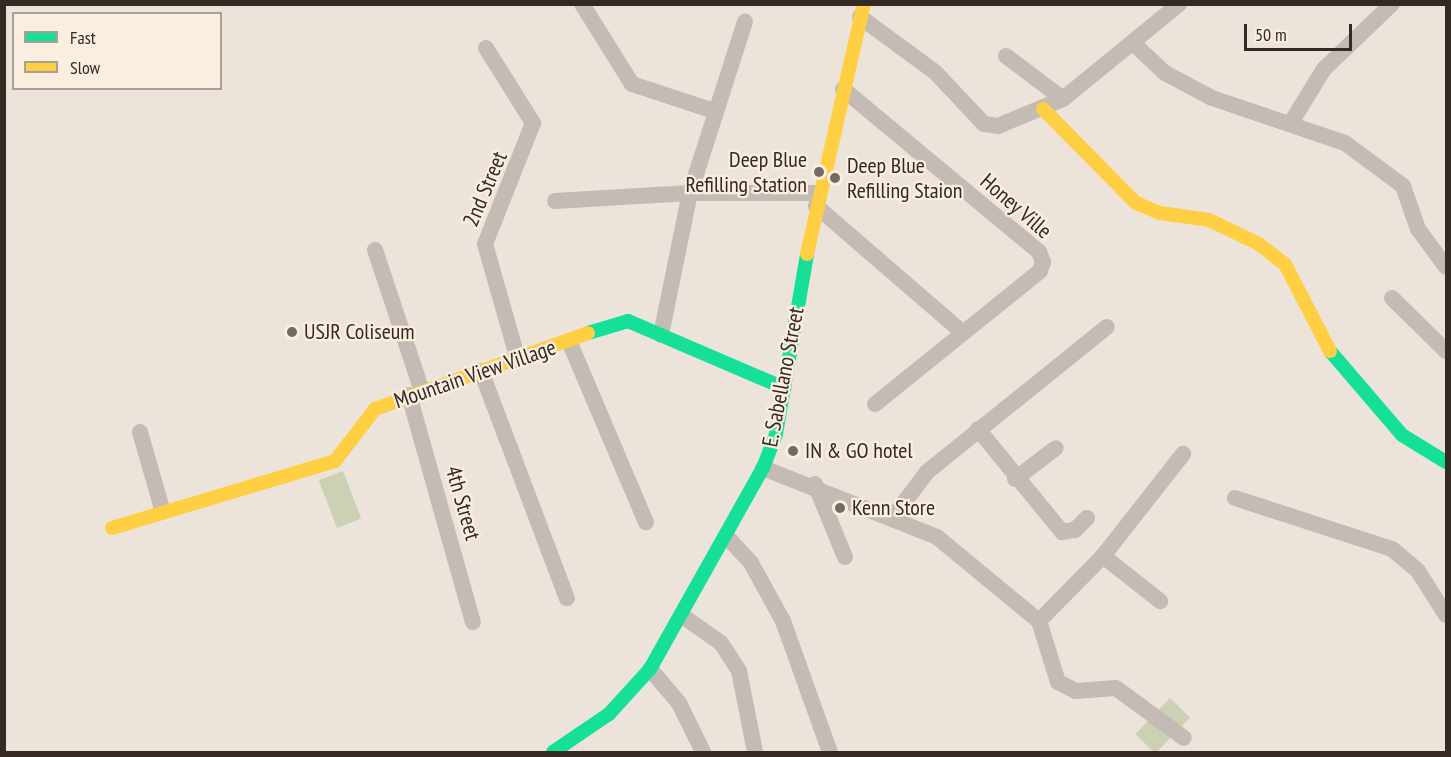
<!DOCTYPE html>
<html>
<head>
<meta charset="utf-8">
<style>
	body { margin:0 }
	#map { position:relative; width:1451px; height:757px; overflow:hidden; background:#ece4db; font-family:"PT Sans Narrow",sans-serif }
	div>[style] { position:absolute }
	.green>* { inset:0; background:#ccd1b3; transform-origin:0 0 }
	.street>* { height:16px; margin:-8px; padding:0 8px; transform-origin:8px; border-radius:8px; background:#c4bbb4 }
	.fast>* { height:14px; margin:-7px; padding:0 7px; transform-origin:7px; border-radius:7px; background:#16e098 }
	.slow>* { height:14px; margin:-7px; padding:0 7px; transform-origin:7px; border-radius:7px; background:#ffcf43 }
	.dots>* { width:16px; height:16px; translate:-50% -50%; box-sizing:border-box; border:3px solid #faeee0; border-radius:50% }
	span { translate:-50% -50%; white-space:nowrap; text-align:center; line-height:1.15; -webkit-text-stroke:4.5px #faeee0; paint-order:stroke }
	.poi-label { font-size:22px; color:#342923 }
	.right { translate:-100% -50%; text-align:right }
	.left { translate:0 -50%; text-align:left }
	.street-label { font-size:22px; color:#342923 }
	.frame { position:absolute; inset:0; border:6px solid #342923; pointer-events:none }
	.legend { position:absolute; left:12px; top:12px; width:210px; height:78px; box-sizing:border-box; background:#faeee0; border:2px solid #ab9f94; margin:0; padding:8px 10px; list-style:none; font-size:18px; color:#342923 }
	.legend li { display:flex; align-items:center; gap:12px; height:30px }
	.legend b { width:30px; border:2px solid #ab9f94 }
	.scale { position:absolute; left:1244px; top:24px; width:108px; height:27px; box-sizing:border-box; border:3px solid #342923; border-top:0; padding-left:8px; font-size:18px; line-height:21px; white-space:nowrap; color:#342923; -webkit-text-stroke:4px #faeee0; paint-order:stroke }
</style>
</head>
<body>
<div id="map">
	<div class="green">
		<div style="left:343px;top:471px;width:51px;height:26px;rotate:69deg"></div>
		<div style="left:1170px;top:698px;width:28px;height:50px;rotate:44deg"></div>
	</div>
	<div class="street">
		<div style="left:582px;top:4px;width:94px;rotate:58deg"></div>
		<div style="left:632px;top:84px;width:86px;rotate:18.2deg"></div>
		<div style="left:860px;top:17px;width:93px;rotate:36.3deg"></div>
		<div style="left:935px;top:72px;width:71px;rotate:46.7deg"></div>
		<div style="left:984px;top:124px;width:14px;rotate:8deg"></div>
		<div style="left:998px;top:126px;width:70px;rotate:-22.6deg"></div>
		<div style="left:1063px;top:99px;width:150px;rotate:-39.3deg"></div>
		<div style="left:1133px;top:43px;width:44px;rotate:43.2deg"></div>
		<div style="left:1165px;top:73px;width:53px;rotate:28deg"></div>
		<div style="left:1212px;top:98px;width:140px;rotate:18.7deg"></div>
		<div style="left:1345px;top:143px;width:72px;rotate:36.6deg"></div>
		<div style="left:1403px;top:186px;width:46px;rotate:70.8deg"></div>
		<div style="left:1418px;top:229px;width:47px;rotate:53.6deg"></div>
		<div style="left:486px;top:48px;width:89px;rotate:57.9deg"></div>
		<div style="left:533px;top:123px;width:130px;rotate:111.6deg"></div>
		<div style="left:485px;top:244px;width:121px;rotate:74.1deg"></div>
		<div style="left:1006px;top:56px;width:71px;rotate:37deg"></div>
		<div style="left:843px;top:89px;width:255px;rotate:39.7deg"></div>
		<div style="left:1039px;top:252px;width:11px;rotate:68deg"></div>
		<div style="left:1043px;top:262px;width:9px;rotate:108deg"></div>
		<div style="left:1040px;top:271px;width:212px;rotate:141.1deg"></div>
		<div style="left:1292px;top:121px;width:61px;rotate:-58.4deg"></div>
		<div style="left:1324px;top:69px;width:94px;rotate:-43.7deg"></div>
		<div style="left:555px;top:201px;width:135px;rotate:-3.4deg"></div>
		<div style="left:690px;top:193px;width:128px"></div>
		<div style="left:816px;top:206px;width:194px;rotate:40.8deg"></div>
		<div style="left:375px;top:250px;width:149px;rotate:71.6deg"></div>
		<div style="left:1392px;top:298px;width:76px;rotate:44.5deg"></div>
		<div style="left:661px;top:335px;width:145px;rotate:-78.5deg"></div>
		<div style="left:690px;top:193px;width:180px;rotate:-72.2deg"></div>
		<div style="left:569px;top:341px;width:197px;rotate:67deg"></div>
		<div style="left:481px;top:371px;width:243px;rotate:69.3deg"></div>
		<div style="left:409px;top:395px;width:236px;rotate:74.3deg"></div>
		<div style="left:978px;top:429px;width:133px;rotate:50.8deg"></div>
		<div style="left:1062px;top:532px;width:13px;rotate:-9deg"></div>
		<div style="left:1075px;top:530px;width:17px;rotate:-45deg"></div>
		<div style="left:140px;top:432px;width:83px;rotate:74deg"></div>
		<div style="left:763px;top:468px;width:187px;rotate:21.6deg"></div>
		<div style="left:937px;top:537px;width:132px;rotate:39.5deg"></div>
		<div style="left:1039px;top:621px;width:64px;rotate:72.7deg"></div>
		<div style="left:1058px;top:682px;width:20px;rotate:27deg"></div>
		<div style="left:1076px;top:691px;width:40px;rotate:-4.3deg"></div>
		<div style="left:1116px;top:688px;width:84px;rotate:36.3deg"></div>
		<div style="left:1015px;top:479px;width:51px;rotate:-37.1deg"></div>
		<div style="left:815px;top:484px;width:79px;rotate:67.7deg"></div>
		<div style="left:1235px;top:498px;width:165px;rotate:18deg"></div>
		<div style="left:1392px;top:549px;width:34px;rotate:40deg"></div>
		<div style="left:1418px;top:571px;width:52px;rotate:57.5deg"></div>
		<div style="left:893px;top:517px;width:56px;rotate:-52.9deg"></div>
		<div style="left:927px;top:472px;width:231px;rotate:-38.9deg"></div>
		<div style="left:728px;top:538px;width:34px;rotate:47deg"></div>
		<div style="left:751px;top:563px;width:66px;rotate:61.1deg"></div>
		<div style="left:783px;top:621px;width:139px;rotate:70.3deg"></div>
		<div style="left:1103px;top:556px;width:73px;rotate:38.3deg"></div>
		<div style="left:684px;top:617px;width:45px;rotate:35.1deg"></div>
		<div style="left:721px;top:643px;width:33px;rotate:57deg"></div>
		<div style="left:739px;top:671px;width:83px;rotate:78.8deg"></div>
		<div style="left:1039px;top:621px;width:91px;rotate:-45.4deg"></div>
		<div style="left:1103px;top:556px;width:130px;rotate:-51.9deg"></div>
		<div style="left:650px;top:669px;width:45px;rotate:49.5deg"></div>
		<div style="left:679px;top:703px;width:55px;rotate:63.9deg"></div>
	</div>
	<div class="fast">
		<div style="left:588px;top:333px;width:42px;rotate:-16.7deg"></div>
		<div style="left:628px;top:321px;width:170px;rotate:23.2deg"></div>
		<div style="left:1330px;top:351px;width:111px;rotate:49.4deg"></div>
		<div style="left:1402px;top:435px;width:52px;rotate:31.5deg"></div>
		<div style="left:553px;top:752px;width:68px;rotate:-34.2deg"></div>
		<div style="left:609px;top:714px;width:61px;rotate:-47.7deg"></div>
		<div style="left:650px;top:669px;width:231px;rotate:-60.7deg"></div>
		<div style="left:763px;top:468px;width:36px;rotate:-69deg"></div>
		<div style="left:776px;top:434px;width:183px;rotate:-80.2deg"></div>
	</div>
	<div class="slow">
		<div style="left:1043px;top:109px;width:132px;rotate:45.3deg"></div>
		<div style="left:1136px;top:203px;width:26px;rotate:23deg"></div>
		<div style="left:1160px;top:213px;width:49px;rotate:8.1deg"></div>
		<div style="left:1209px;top:220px;width:55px;rotate:25.6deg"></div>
		<div style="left:1259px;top:244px;width:33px;rotate:38deg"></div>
		<div style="left:1285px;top:264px;width:98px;rotate:62.7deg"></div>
		<div style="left:807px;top:254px;width:256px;rotate:-77.2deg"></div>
		<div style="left:112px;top:528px;width:233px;rotate:-16.7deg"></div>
		<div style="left:335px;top:461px;width:66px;rotate:-52.4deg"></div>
		<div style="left:375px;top:409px;width:226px;rotate:-19.6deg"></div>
	</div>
	<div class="dots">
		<div style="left:819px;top:172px;background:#746a63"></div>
		<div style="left:835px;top:178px;background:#746a63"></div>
		<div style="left:292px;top:332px;background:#746a63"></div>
		<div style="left:793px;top:451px;background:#746a63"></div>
		<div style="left:840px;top:508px;background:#746a63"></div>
	</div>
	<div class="poi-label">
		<span class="right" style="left:807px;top:172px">Deep Blue<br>Refilling Station</span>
		<span class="left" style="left:847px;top:178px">Deep Blue<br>Refilling Staion</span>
		<span class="left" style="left:304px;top:332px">USJR Coliseum</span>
		<span class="left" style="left:805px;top:451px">IN &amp; GO hotel</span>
		<span class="left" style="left:852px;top:508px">Kenn Store</span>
	</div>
	<div class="street-label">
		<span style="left:485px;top:189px;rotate:-67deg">2nd Street</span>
		<span style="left:1016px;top:206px;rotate:41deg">Honey Ville</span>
		<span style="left:475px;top:374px;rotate:-19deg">Mountain View Village</span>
		<span style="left:783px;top:377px;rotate:-79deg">E. Sabellano Street</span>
		<span style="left:463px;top:503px;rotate:74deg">4th Street</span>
	</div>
	<div class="frame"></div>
	<ul class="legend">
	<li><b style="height:8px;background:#16e098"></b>Fast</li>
	<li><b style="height:8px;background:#ffcf43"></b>Slow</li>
	</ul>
	<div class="scale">50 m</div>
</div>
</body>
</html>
